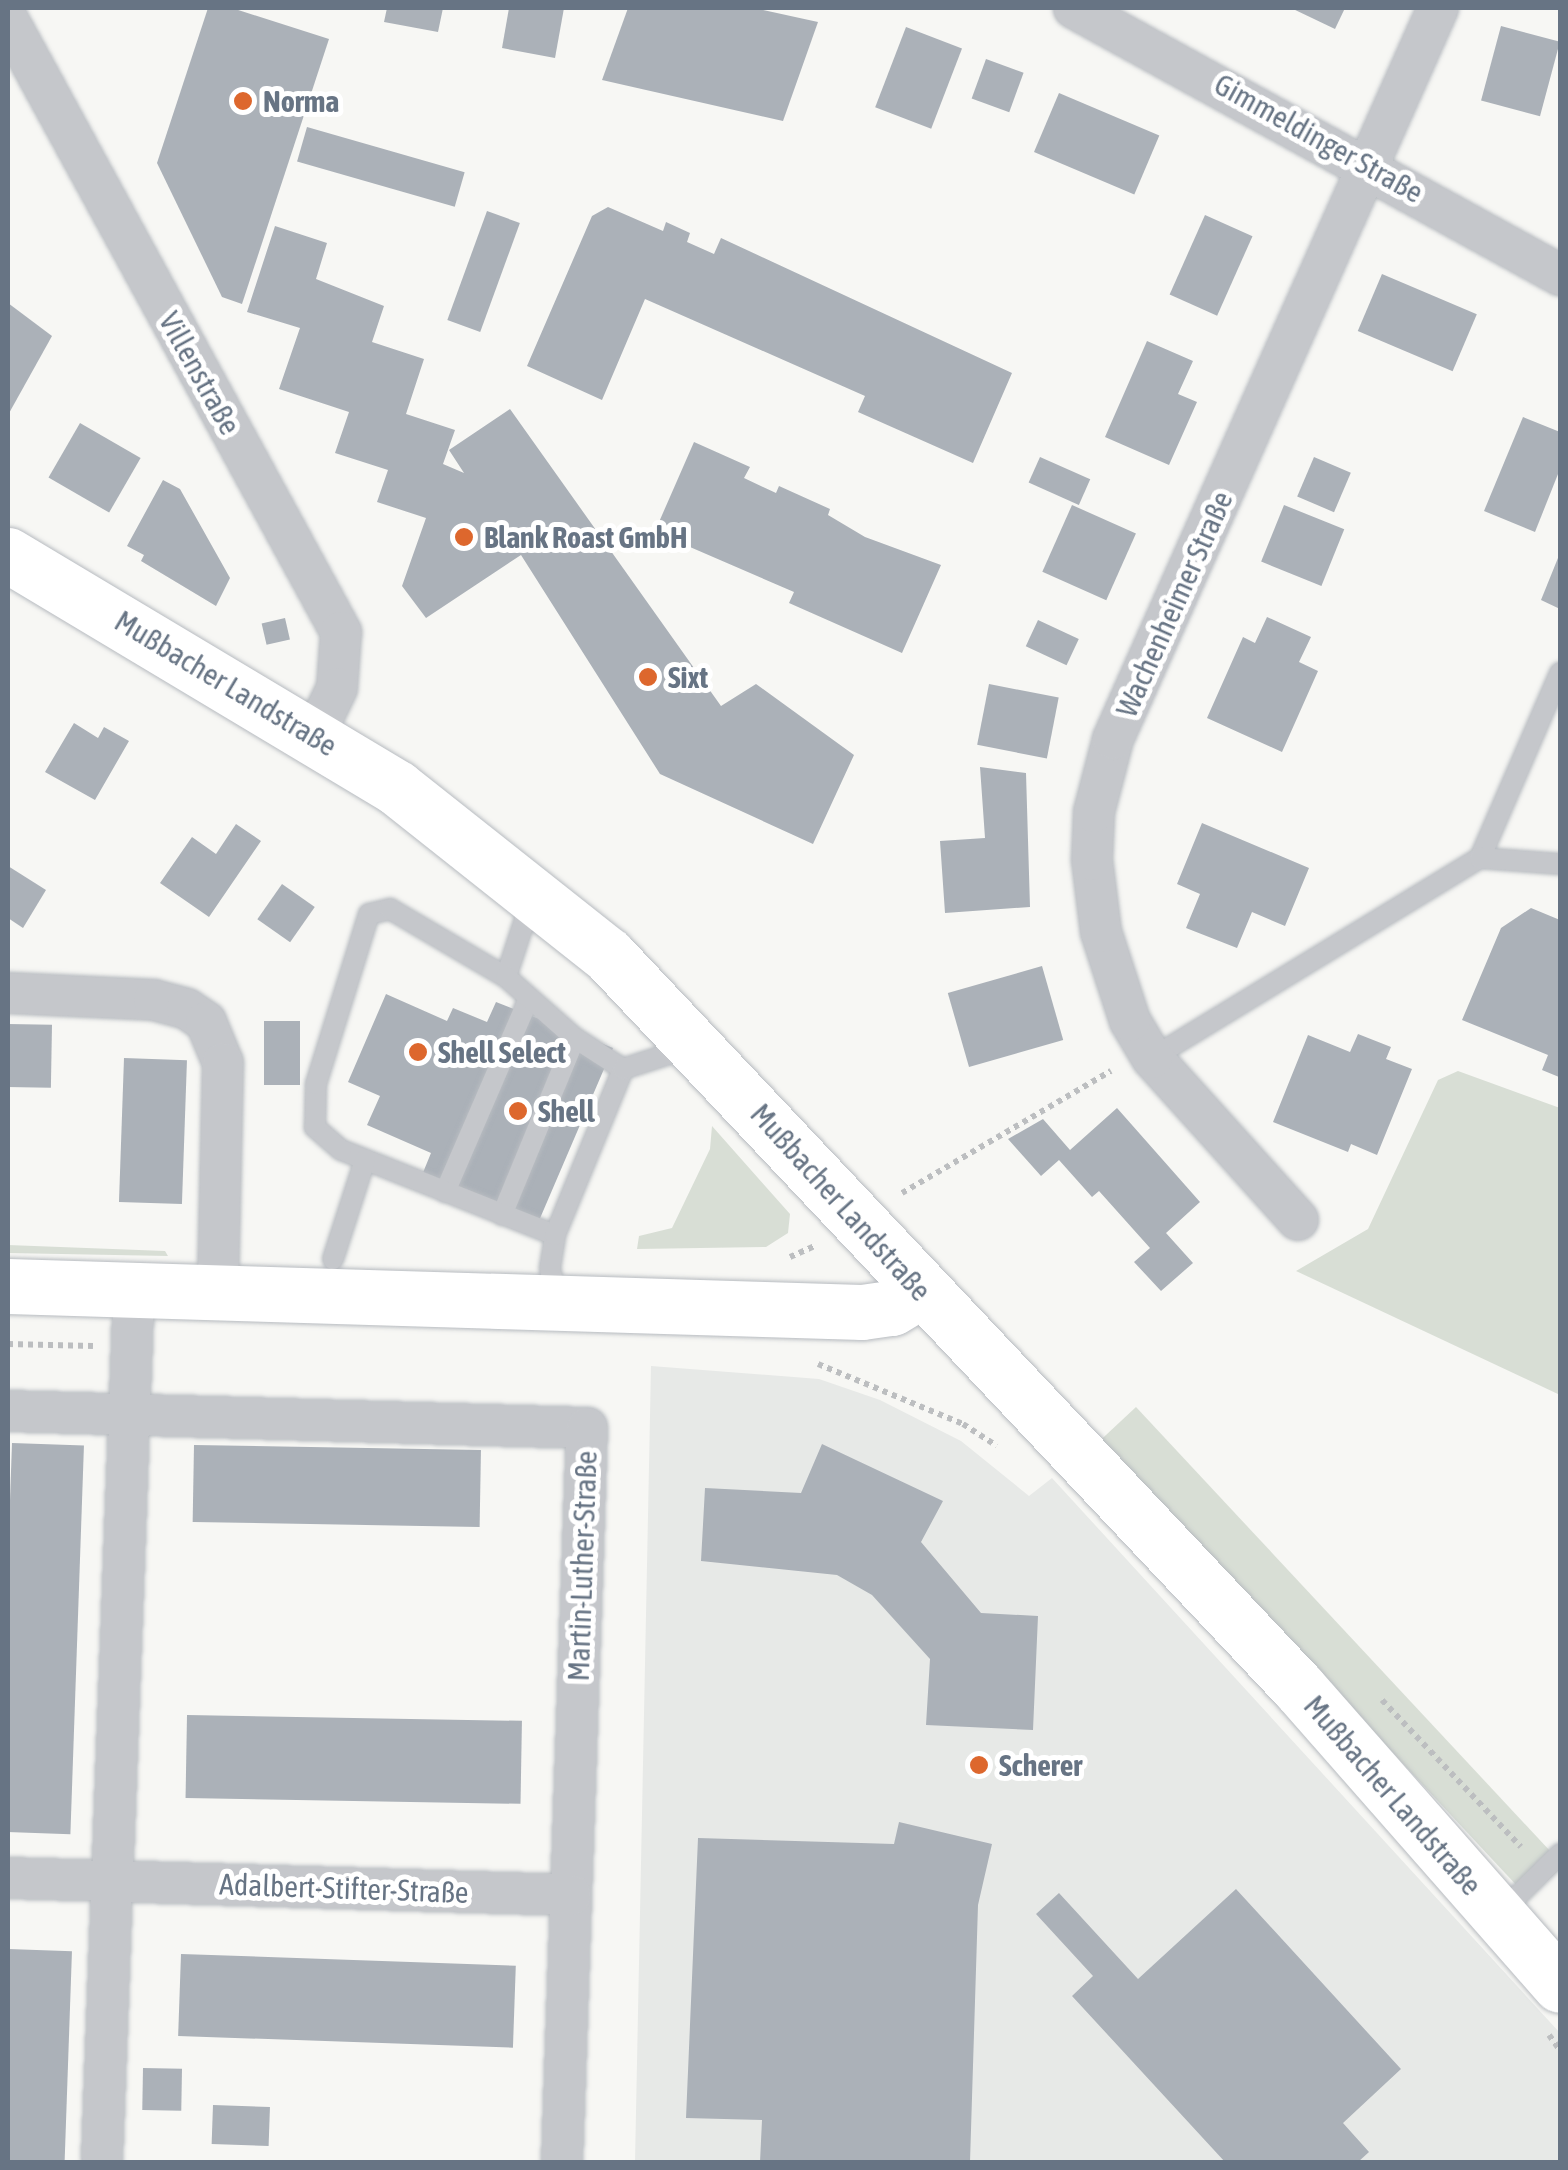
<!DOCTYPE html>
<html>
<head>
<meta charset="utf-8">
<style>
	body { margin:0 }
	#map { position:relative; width:1568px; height:2170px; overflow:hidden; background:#f7f7f4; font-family:"Asap Condensed",sans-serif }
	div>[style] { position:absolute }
	.built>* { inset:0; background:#e7e9e7 }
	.green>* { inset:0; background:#d8ded5; transform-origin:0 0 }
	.building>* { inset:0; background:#abb1b8; transform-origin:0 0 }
	.path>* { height:6px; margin-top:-3px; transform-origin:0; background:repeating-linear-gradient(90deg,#bcbec0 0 5px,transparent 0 10px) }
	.roads { filter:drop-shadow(0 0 2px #b7bbc0) drop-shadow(0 0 2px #b7bbc0) }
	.lane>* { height:20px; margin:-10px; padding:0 10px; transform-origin:10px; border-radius:10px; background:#c5c7cb }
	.street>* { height:40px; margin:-20px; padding:0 20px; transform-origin:20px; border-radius:20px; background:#c5c7cb }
	.secondary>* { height:55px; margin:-27.5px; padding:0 27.5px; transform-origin:27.5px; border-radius:27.5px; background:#fff }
	.primary>* { height:55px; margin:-27.5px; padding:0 27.5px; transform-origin:27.5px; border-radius:27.5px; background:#fff }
	.dots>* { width:28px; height:28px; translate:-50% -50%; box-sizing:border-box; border:5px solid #fff; border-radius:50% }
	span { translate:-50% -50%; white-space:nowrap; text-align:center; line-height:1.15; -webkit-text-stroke:10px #fff; paint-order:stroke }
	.poi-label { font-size:30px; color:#677484; font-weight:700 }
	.left { translate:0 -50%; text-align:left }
	.street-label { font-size:30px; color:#677484 }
	.frame { position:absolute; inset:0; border:10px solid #677484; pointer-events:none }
</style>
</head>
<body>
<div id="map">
	<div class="built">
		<div style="clip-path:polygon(651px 1366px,819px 1379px,880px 1400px,961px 1441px,1029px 1496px,1052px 1478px,1560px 2033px,1560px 2162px,635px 2162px)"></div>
	</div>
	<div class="green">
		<div style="clip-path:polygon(1458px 1071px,1560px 1108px,1560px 1395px,1296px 1271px,1368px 1229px,1438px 1080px)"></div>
		<div style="clip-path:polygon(712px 1126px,790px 1214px,788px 1233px,766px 1247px,637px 1249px,639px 1236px,672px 1228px,710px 1149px)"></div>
		<div style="clip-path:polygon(8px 1245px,165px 1251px,168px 1256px,8px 1253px)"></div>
		<div style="left:1136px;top:1407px;width:627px;height:48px;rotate:47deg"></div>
	</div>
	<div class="building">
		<div style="clip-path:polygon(208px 8px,232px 8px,329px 39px,242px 304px,222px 297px,157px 163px)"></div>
		<div style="clip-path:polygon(387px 8px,443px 8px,438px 32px,384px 22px)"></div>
		<div style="clip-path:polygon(509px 8px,564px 8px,555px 58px,502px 48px)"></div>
		<div style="clip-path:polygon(628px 8px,754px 8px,818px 22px,783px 121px,602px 80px)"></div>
		<div style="clip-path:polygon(1291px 8px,1345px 8px,1335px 29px)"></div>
		<div style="left:1501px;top:26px;width:61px;height:77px;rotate:15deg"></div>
		<div style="left:906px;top:27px;width:60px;height:86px;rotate:21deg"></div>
		<div style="left:986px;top:59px;width:40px;height:42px;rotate:20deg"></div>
		<div style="left:1059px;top:93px;width:109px;height:64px;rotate:23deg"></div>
		<div style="left:307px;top:127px;width:164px;height:36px;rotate:16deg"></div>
		<div style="clip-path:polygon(608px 207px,663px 231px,666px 222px,690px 233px,687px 242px,714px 254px,721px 238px,1012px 373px,973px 463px,858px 412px,865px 396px,645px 299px,602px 400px,527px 366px,592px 216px)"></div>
		<div style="left:487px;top:211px;width:35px;height:116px;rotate:20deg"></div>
		<div style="left:1205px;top:215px;width:52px;height:87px;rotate:24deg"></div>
		<div style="clip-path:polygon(275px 226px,327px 243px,316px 279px,384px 306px,372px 342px,424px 359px,406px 414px,455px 430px,443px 464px,464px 473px,449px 450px,510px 409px,721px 706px,756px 684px,854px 755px,813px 844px,660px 774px,521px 555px,426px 618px,402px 586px,426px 518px,377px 502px,388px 470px,335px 453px,349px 412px,279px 389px,300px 328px,247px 312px)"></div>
		<div style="left:1382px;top:274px;width:103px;height:62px;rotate:23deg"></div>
		<div style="clip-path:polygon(8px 303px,52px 336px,8px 415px)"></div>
		<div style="clip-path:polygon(1147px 341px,1193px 361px,1178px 394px,1197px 402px,1169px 465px,1105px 437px)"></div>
		<div style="clip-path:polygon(1523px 417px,1560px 432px,1560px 469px,1535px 532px,1484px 511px)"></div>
		<div style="left:80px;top:423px;width:70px;height:63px;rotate:30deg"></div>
		<div style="clip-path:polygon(694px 442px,750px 467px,744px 478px,776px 493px,779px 486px,830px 509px,828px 515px,865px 537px,941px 565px,902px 653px,789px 603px,794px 592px,683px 544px,687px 534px,659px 522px)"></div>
		<div style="left:1040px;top:457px;width:55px;height:28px;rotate:24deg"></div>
		<div style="left:1314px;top:457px;width:40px;height:43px;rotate:23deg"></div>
		<div style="clip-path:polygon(163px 480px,180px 489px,230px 578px,216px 606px,141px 561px,144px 555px,127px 546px)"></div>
		<div style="left:1072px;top:505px;width:70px;height:73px;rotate:24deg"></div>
		<div style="left:1284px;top:505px;width:65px;height:61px;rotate:22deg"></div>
		<div style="clip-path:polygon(1560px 553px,1560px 609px,1541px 600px)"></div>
		<div style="clip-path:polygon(1267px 617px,1311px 637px,1299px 662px,1318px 671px,1282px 752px,1207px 718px,1243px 637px,1255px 643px)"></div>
		<div style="left:285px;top:618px;width:22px;height:24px;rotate:77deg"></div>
		<div style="left:1038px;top:620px;width:45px;height:29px;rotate:25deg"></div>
		<div style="left:989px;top:684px;width:71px;height:62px;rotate:11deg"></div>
		<div style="clip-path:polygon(74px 723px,98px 738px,104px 727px,129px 741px,95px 800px,45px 772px)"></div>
		<div style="clip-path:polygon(980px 767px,1026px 773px,1030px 907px,945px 913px,940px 841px,985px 838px)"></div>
		<div style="clip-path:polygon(1202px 823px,1309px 868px,1285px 926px,1252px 912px,1237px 948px,1186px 928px,1200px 894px,1177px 884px)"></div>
		<div style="clip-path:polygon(236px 824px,261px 841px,209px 917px,160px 883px,192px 837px,216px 854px)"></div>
		<div style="clip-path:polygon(8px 866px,46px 890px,23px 928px,8px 918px)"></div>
		<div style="left:282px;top:884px;width:40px;height:43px;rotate:35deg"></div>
		<div style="clip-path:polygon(1531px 908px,1560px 920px,1559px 1077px,1542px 1070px,1548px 1055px,1462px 1020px,1501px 928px)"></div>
		<div style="left:1042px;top:966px;width:77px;height:98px;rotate:74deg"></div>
		<div style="clip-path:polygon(386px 994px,447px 1021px,453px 1008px,487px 1022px,496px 1002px,613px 1048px,538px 1223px,422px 1175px,431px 1153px,367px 1125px,380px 1096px,348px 1082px)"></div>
		<div style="left:264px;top:1021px;width:36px;height:64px"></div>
		<div style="left:8px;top:1024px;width:44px;height:63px;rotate:1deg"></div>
		<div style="clip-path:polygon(1358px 1034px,1391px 1047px,1386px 1059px,1412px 1069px,1377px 1155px,1351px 1144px,1348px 1152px,1273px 1122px,1308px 1035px,1350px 1052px)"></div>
		<div style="left:124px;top:1058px;width:63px;height:144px;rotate:2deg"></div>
		<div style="clip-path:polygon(1117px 1108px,1200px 1202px,1166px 1233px,1193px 1263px,1161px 1291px,1134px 1262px,1150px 1248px,1099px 1191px,1092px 1197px,1059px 1160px,1041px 1176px,1008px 1139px,1043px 1119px,1070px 1150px)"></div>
		<div style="left:12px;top:1443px;width:72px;height:389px;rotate:2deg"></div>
		<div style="clip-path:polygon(822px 1444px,943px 1501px,921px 1542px,981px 1613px,1038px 1616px,1033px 1730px,926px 1725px,930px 1659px,872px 1595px,837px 1575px,701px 1561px,705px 1488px,801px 1493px)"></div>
		<div style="left:194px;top:1445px;width:287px;height:77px;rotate:1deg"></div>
		<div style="left:187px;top:1715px;width:335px;height:83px;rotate:1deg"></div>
		<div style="clip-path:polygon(899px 1822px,992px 1844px,978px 1905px,970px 2162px,760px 2162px,762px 2120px,686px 2118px,698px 1838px,894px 1844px)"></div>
		<div style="clip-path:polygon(1236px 1889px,1401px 2069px,1343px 2123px,1369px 2152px,1358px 2162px,1225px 2162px,1072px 1996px,1093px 1976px,1036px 1914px,1059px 1893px,1138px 1979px)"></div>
		<div style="left:8px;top:1949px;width:64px;height:213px;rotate:2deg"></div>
		<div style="left:181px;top:1954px;width:335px;height:82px;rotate:2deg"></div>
		<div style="left:143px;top:2068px;width:39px;height:42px;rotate:1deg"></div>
		<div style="left:213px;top:2105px;width:57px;height:39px;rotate:2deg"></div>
	</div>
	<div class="path">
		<div style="left:902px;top:1193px;width:242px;rotate:-30.3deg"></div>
		<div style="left:790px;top:1257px;width:27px;rotate:-24deg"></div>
		<div style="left:8px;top:1344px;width:85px;rotate:1.3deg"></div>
		<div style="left:818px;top:1364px;width:157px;rotate:22.5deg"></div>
		<div style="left:963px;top:1424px;width:40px;rotate:32.9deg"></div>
		<div style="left:1382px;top:1700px;width:202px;rotate:46.6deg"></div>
		<div style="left:1549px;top:2035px;width:19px;rotate:54deg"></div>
	</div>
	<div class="roads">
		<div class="lane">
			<div style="left:1480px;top:858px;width:202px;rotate:-66.6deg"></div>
			<div style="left:506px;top:977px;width:83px;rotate:-71.8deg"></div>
			<div style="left:1152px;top:1058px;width:384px;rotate:-31.4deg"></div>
			<div style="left:1480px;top:858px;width:80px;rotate:4.3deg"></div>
			<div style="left:445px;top:1192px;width:211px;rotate:-66.6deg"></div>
			<div style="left:502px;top:1215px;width:191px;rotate:-67.6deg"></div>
			<div style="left:555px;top:1235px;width:230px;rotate:-158.3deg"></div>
			<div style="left:341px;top:1150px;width:35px;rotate:-139deg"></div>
			<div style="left:315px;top:1127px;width:43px;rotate:-88.7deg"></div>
			<div style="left:316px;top:1084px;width:178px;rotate:-72.7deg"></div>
			<div style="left:369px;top:914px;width:22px;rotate:-13deg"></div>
			<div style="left:390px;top:909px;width:134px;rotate:30.4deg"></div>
			<div style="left:506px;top:977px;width:92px;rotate:41.5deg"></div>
			<div style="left:575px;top:1038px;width:57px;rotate:32.9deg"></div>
			<div style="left:333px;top:1259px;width:104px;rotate:-72.1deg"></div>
			<div style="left:557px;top:1299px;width:32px;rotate:-103deg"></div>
			<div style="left:550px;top:1268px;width:33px;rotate:-81deg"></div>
			<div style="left:555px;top:1235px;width:179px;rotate:-67.7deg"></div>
			<div style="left:623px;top:1069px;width:71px;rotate:-17.9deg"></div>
			<div style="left:1499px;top:1914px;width:86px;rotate:-44.5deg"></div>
		</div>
		<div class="street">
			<div style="left:1074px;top:8px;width:555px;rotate:28.78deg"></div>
			<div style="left:8px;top:20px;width:697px;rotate:61.45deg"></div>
			<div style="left:341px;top:632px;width:56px;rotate:94.1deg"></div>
			<div style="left:337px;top:688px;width:51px;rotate:115.6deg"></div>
			<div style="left:8px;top:993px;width:146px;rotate:2.7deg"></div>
			<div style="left:154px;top:1000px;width:34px;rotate:15deg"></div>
			<div style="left:187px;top:1009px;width:23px;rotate:34deg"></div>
			<div style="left:206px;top:1022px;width:44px;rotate:67.5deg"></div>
			<div style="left:223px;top:1063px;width:229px;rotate:91.3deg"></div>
			<div style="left:1298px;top:1220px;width:218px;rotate:-132deg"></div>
			<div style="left:1152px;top:1058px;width:43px;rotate:-120.7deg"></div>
			<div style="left:1130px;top:1021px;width:94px;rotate:-108deg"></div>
			<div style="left:1101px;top:932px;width:73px;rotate:-97.1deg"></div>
			<div style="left:1092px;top:860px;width:48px;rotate:-87.6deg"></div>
			<div style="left:1094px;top:812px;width:75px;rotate:-75.4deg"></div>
			<div style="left:1113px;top:739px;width:800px;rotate:-66.03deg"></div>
			<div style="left:8px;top:1411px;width:579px;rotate:1.68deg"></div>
			<div style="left:587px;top:1428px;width:734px;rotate:91.95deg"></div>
			<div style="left:8px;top:1878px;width:563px;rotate:1.73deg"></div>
			<div style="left:102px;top:2159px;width:872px;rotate:-87.9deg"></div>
		</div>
		<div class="secondary">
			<div style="left:8px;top:1286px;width:854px;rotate:1.74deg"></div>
			<div style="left:862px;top:1312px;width:30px;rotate:-8deg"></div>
			<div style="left:892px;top:1308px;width:35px;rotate:-31deg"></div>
		</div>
		<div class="primary">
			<div style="left:8px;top:555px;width:453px;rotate:30.9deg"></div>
			<div style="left:397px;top:788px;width:269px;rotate:38.4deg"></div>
			<div style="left:608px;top:955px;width:1007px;rotate:46.69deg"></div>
			<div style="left:1299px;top:1688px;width:395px;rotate:48.7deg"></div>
		</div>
	</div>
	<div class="dots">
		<div style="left:243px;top:101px;background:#dd672d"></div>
		<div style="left:464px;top:537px;background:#dd672d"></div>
		<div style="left:648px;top:677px;background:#dd672d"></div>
		<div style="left:418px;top:1052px;background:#dd672d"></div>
		<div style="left:518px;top:1111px;background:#dd672d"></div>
		<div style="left:979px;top:1765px;background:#dd672d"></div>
	</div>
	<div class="poi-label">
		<span class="left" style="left:263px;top:101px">Norma</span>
		<span class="left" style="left:484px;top:537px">Blank Roast GmbH</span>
		<span class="left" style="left:668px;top:677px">Sixt</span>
		<span class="left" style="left:438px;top:1052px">Shell Select</span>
		<span class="left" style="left:538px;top:1111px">Shell</span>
		<span class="left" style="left:999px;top:1765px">Scherer</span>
	</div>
	<div class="street-label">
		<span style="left:1319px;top:138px;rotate:29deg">Gimmeldinger Straße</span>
		<span style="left:200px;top:373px;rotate:61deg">Villenstraße</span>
		<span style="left:1174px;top:604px;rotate:-66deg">Wachenheimer Straße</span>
		<span style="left:226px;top:683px;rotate:31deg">Mußbacher Landstraße</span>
		<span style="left:841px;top:1202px;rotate:48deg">Mußbacher Landstraße</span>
		<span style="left:582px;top:1566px;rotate:-88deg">Martin-Luther-Straße</span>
		<span style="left:1393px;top:1795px;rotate:49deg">Mußbacher Landstraße</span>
		<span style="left:344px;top:1888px;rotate:2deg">Adalbert-Stifter-Straße</span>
	</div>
	<div class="frame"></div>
</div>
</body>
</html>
